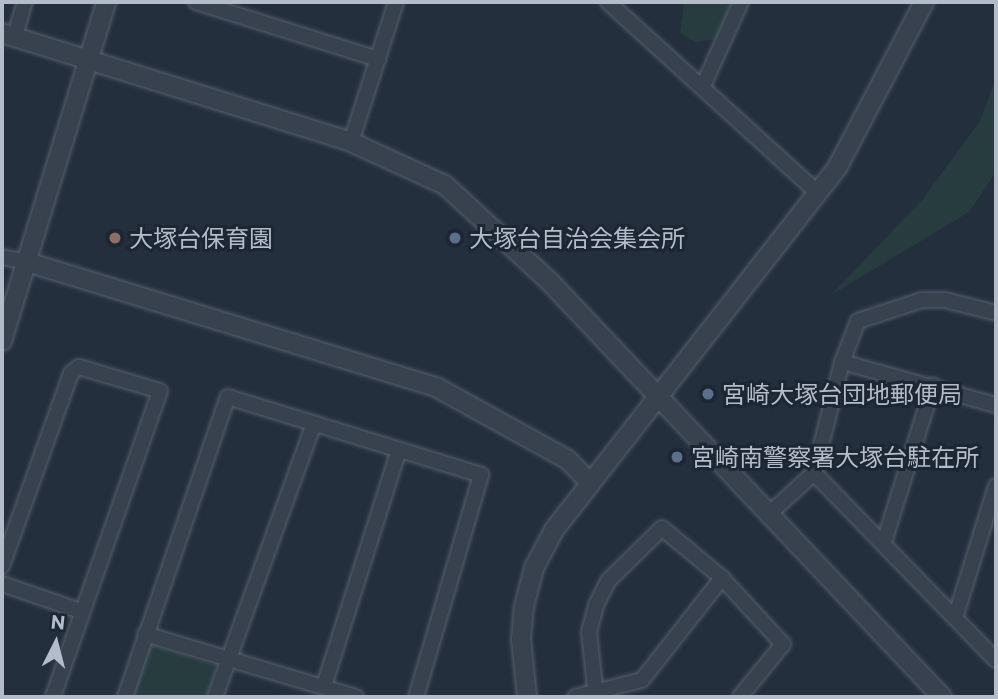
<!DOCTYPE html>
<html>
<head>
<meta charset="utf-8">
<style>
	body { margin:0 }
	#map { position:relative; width:998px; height:699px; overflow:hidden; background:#242f3e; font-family:Commissioner,"Noto Sans JP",sans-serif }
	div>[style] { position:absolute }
	.green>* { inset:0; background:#263c3f }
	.roads { filter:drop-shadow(0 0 2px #565f6c) drop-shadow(0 0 2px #565f6c) }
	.minor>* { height:14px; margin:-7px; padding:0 7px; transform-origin:7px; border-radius:7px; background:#38414e }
	.tertiary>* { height:18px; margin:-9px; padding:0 9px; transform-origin:9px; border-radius:9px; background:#38414e }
	.dots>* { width:19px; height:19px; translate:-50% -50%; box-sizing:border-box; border:4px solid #1d2633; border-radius:50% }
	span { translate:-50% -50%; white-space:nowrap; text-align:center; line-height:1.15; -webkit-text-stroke:6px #1d2633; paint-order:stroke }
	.poi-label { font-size:24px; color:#b4bcc9 }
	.left { translate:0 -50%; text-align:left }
	.frame { position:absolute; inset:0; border:4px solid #b4bcc9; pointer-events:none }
	.north { position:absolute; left:21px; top:608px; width:70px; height:70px; -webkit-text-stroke:5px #1d2633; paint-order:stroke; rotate:6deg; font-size:19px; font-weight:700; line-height:28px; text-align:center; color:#b4bcc9 }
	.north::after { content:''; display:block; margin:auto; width:24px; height:32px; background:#b4bcc9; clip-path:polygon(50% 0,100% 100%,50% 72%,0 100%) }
</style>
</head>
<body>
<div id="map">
	<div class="green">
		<div style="clip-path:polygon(684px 2px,731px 2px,717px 39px,695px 42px,680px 33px)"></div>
		<div style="clip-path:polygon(996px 78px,996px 172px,969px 212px,831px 295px,922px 200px,980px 121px)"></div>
		<div style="clip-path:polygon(150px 643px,217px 666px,206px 697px,131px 697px)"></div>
	</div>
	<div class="roads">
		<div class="minor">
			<div style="left:196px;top:2px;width:191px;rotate:17.4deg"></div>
			<div style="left:608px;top:2px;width:282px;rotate:42.3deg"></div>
			<div style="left:15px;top:36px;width:35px;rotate:-74deg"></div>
			<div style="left:703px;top:86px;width:92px;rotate:-65.7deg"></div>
			<div style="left:351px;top:142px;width:147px;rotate:-72.2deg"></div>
			<div style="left:2px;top:257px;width:25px;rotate:11deg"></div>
			<div style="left:842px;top:362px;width:160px;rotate:15.6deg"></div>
			<div style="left:814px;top:473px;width:261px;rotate:45.8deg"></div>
			<div style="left:768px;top:515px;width:62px;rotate:-42.4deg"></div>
			<div style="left:814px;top:473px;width:114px;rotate:-75.8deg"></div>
			<div style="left:842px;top:362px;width:44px;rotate:-68.7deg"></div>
			<div style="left:858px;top:321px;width:67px;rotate:-18.2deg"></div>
			<div style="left:922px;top:300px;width:23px"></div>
			<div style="left:945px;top:300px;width:53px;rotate:14.3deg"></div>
			<div style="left:884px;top:542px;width:164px;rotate:-72.6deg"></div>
			<div style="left:2px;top:566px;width:205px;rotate:-70.3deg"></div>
			<div style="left:71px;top:373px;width:10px;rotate:-37deg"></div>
			<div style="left:79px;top:367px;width:84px;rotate:16.5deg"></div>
			<div style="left:160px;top:391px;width:324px;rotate:109.3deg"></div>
			<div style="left:2px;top:584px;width:83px;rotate:19.1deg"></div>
			<div style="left:956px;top:615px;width:135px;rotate:-72.8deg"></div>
			<div style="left:145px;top:634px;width:220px;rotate:16.6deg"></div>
			<div style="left:324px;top:686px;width:248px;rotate:-72.4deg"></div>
			<div style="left:125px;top:697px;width:317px;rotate:-71.1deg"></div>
			<div style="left:228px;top:397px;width:265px;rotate:17.1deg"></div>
			<div style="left:481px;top:475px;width:231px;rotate:106.3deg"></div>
			<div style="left:215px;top:697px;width:290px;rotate:-70.1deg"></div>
			<div style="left:575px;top:697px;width:69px;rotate:-14.2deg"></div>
			<div style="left:642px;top:680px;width:130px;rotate:-51.9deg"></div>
			<div style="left:596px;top:697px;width:65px;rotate:-96.1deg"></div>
			<div style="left:589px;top:632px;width:28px;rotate:-75deg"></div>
			<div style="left:596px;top:605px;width:28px;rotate:-63deg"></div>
			<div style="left:609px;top:580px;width:74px;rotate:-44.5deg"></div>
			<div style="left:662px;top:528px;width:78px;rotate:39.8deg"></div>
			<div style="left:722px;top:578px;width:90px;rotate:47.3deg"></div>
			<div style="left:783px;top:644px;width:68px;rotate:129.1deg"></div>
		</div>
		<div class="tertiary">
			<div style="left:2px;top:33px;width:366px;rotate:17.3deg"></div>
			<div style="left:351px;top:142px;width:103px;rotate:24.6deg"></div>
			<div style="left:445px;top:185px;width:143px;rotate:42.7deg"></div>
			<div style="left:550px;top:282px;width:571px;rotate:46.63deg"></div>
			<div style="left:27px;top:262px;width:428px;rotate:17deg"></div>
			<div style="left:436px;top:387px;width:151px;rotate:28.9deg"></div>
			<div style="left:568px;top:460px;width:32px;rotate:46deg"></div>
			<div style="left:2px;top:341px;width:355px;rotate:-72.9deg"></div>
			<div style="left:527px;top:697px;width:58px;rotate:-95.9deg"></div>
			<div style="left:521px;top:639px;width:32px;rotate:-85deg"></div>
			<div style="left:524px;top:607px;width:40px;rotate:-75.6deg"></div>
			<div style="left:534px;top:568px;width:43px;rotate:-62.2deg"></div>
			<div style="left:554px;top:530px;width:462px;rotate:-52deg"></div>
			<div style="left:838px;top:166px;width:185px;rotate:-62.3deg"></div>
		</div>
	</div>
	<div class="dots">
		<div style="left:115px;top:238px;background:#8d6e63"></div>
		<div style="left:455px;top:238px;background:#5c6f8a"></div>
		<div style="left:708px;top:394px;background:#5c6f8a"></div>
		<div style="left:677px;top:457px;background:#5c6f8a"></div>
	</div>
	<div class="poi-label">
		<span class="left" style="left:129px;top:238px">大塚台保育園</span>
		<span class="left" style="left:469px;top:238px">大塚台自治会集会所</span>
		<span class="left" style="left:722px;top:394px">宮崎大塚台団地郵便局</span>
		<span class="left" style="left:691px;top:457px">宮崎南警察署大塚台駐在所</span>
	</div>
	<div class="frame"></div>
	<div class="north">N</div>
</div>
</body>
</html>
